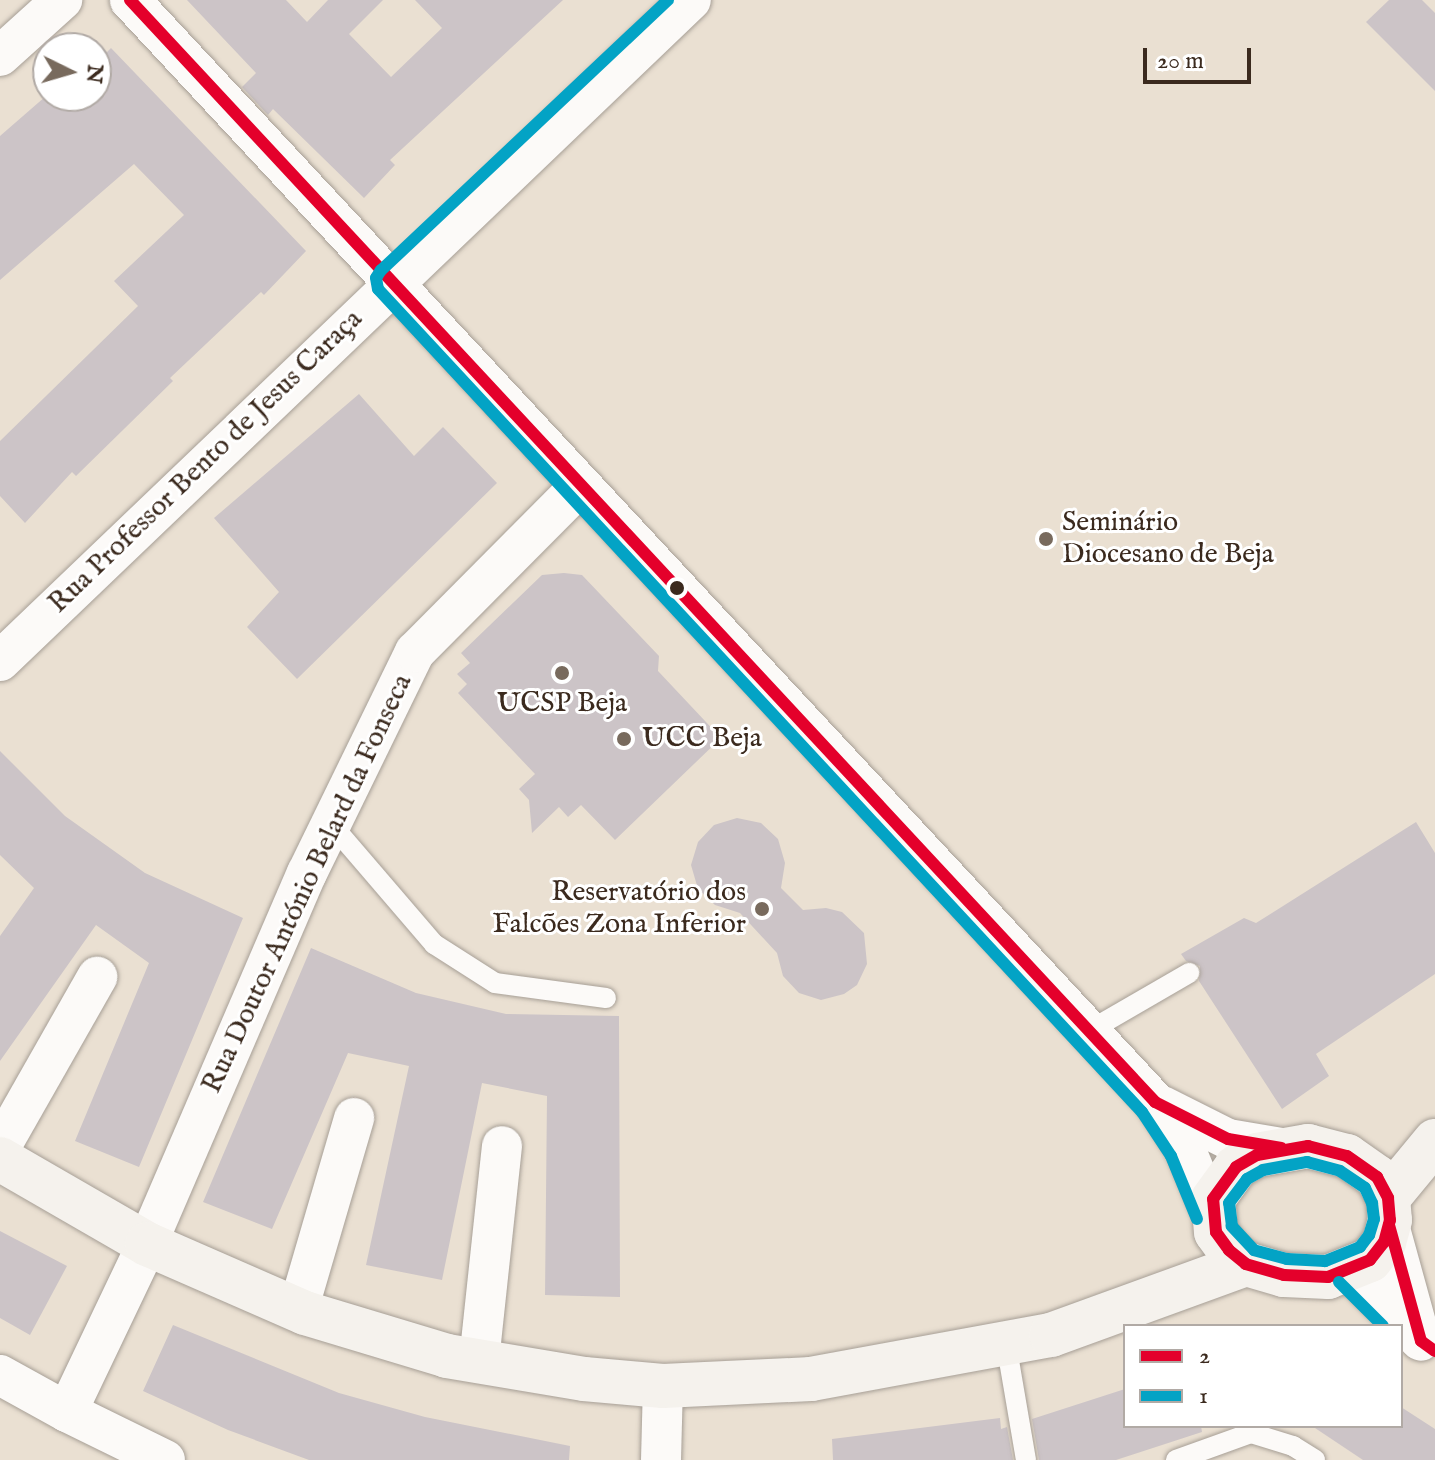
<!DOCTYPE html>
<html>
<head>
<meta charset="utf-8">
<style>
	body { margin:0 }
	#map { position:relative; width:1435px; height:1460px; overflow:hidden; background:#eae0d2; font-family:"IM FELL English",serif }
	div>[style] { position:absolute }
	.building>* { inset:0; background:#ccc4c7 }
	.roads { filter:drop-shadow(0 0 2px #a79f96) drop-shadow(0 0 2px #a79f96) }
	.service>* { height:20px; margin:-10px; padding:0 10px; transform-origin:10px; border-radius:10px; background:#fcfaf8 }
	.minor>* { height:40px; margin:-20px; padding:0 20px; transform-origin:20px; border-radius:20px; background:#fcfaf8 }
	.secondary>* { height:44px; margin:-22px; padding:0 22px; transform-origin:22px; border-radius:22px; background:#f5f2ed }
	.bus-1>* { height:12px; margin:-6px; padding:0 6px; transform-origin:6px; border-radius:6px; background:#e4002b }
	.bus-2>* { height:12px; margin:-6px; padding:0 6px; transform-origin:6px; border-radius:6px; background:#03a3c5 }
	.dots>* { width:22px; height:22px; translate:-50% -50%; box-sizing:border-box; border:4px solid #fff; border-radius:50% }
	span { translate:-50% -50%; white-space:nowrap; text-align:center; line-height:1.15; -webkit-text-stroke:6px #fff; paint-order:stroke }
	.street-label { font-size:28px; color:#3b2a1e }
	.poi-label { font-size:28px; color:#3b2a1e }
	.left { translate:0 -50%; text-align:left }
	.right { translate:-100% -50%; text-align:right }
	.legend { position:absolute; left:1123px; top:1324px; width:280px; height:104px; box-sizing:border-box; background:#fff; border:2px solid #b1aaa5; margin:0; padding:10px 14px; list-style:none; font-size:24px; color:#3b2a1e }
	.legend li { display:flex; align-items:center; gap:16px; height:40px }
	.legend b { width:40px; border:2px solid #b1aaa5 }
	.north { position:absolute; left:32px; top:32px; width:80px; height:80px; box-sizing:border-box; background:#fff; border:2px solid #b1aaa5; border-radius:50%; rotate:95deg; font-size:22px; font-weight:700; line-height:32px; text-align:center; color:#3b2a1e }
	.north::after { content:''; display:block; margin:auto; width:28px; height:36px; background:#786a5d; clip-path:polygon(50% 0,100% 100%,50% 72%,0 100%) }
	.scale { position:absolute; left:1143px; top:48px; width:108px; height:36px; box-sizing:border-box; border:4px solid #3b2a1e; border-top:0; padding-left:10px; font-size:24px; line-height:28px; white-space:nowrap; color:#3b2a1e; -webkit-text-stroke:6px #fff; paint-order:stroke }
</style>
</head>
<body>
<div id="map">
	<div class="building">
		<div style="clip-path:polygon(187px 0,286px 0,307px 22px,328px 0,383px 0,349px 34px,391px 77px,442px 28px,415px 0,563px 0,390px 160px,395px 165px,364px 198px,273px 109px,268px 115px,242px 87px,256px 73px)"></div>
		<div style="clip-path:polygon(1389px 0,1422px 0,1435px 13px,1435px 91px,1366px 22px)"></div>
		<div style="clip-path:polygon(111px 48px,306px 251px,264px 295px,261px 292px,170px 378px,173px 381px,76px 476px,72px 472px,25px 523px,0 496px,0 441px,138px 306px,114px 281px,184px 215px,134px 164px,0 280px,0 136px,46px 96px,96px 96px,96px 63px)"></div>
		<div style="clip-path:polygon(359px 394px,414px 456px,443px 427px,497px 483px,297px 679px,247px 627px,279px 592px,214px 518px)"></div>
		<div style="clip-path:polygon(564px 573px,582px 575px,659px 656px,658px 671px,721px 738px,615px 840px,581px 805px,568px 817px,559px 807px,532px 833px,529px 800px,519px 789px,535px 774px,458px 693px,467px 684px,457px 674px,470px 663px,461px 653px,542px 575px)"></div>
		<div style="clip-path:polygon(0 751px,65px 816px,145px 873px,243px 918px,139px 1167px,75px 1141px,149px 963px,96px 925px,0 1061px,0 936px,34px 888px,0 855px)"></div>
		<div style="clip-path:polygon(737px 818px,761px 823px,778px 839px,785px 863px,781px 888px,803px 910px,826px 908px,842px 912px,864px 933px,867px 964px,857px 985px,844px 994px,821px 1000px,799px 993px,783px 976px,777px 953px,740px 913px,715px 905px,698px 889px,691px 865px,698px 842px,714px 825px)"></div>
		<div style="clip-path:polygon(1416px 822px,1435px 853px,1435px 974px,1316px 1054px,1329px 1076px,1282px 1109px,1199px 981px,1200px 966px,1186px 961px,1181px 954px,1244px 918px,1256px 923px)"></div>
		<div style="clip-path:polygon(311px 948px,416px 993px,506px 1014px,619px 1016px,620px 1297px,545px 1295px,547px 1096px,482px 1083px,442px 1280px,366px 1265px,409px 1066px,348px 1053px,272px 1229px,203px 1202px)"></div>
		<div style="clip-path:polygon(0 1231px,67px 1266px,30px 1335px,0 1318px)"></div>
		<div style="clip-path:polygon(173px 1325px,339px 1393px,425px 1417px,570px 1446px,569px 1460px,309px 1460px,228px 1430px,143px 1391px)"></div>
		<div style="clip-path:polygon(1125px 1389px,1125px 1426px,1201px 1426px,1202px 1432px,1116px 1460px,1039px 1460px,1032px 1419px)"></div>
		<div style="clip-path:polygon(1401px 1407px,1435px 1429px,1435px 1460px,1363px 1460px,1312px 1426px,1401px 1426px)"></div>
		<div style="clip-path:polygon(1000px 1418px,1001px 1429px,1007px 1427px,1013px 1460px,833px 1460px,832px 1439px)"></div>
	</div>
	<div class="roads">
		<div class="service">
			<div style="left:332px;top:825px;width:157px;rotate:49.4deg"></div>
			<div style="left:434px;top:944px;width:72px;rotate:32.6deg"></div>
			<div style="left:495px;top:983px;width:112px;rotate:7.7deg"></div>
			<div style="left:1089px;top:1031px;width:116px;rotate:-30.1deg"></div>
			<div style="left:1006px;top:1343px;width:119px;rotate:80.3deg"></div>
			<div style="left:1176px;top:1460px;width:80px;rotate:-19.8deg"></div>
			<div style="left:1251px;top:1433px;width:44px;rotate:17.2deg"></div>
			<div style="left:1293px;top:1446px;width:26px;rotate:32deg"></div>
		</div>
		<div class="minor">
			<div style="left:130px;top:0;width:1505px;rotate:47.07deg"></div>
			<div style="left:1155px;top:1102px;width:55px;rotate:56.9deg"></div>
			<div style="left:1185px;top:1148px;width:70px;rotate:67.4deg"></div>
			<div style="left:0;top:56px;width:84px;rotate:-42.1deg"></div>
			<div style="left:0;top:661px;width:956px;rotate:-43.73deg"></div>
			<div style="left:1162px;top:1106px;width:74px;rotate:26.6deg"></div>
			<div style="left:1228px;top:1139px;width:54px;rotate:9.6deg"></div>
			<div style="left:0;top:1148px;width:197px;rotate:-60.4deg"></div>
			<div style="left:1389px;top:1225px;width:120px;rotate:74.6deg"></div>
			<div style="left:1350px;top:1271px;width:97px;rotate:44.6deg"></div>
			<div style="left:298px;top:1310px;width:200px;rotate:-73.7deg"></div>
			<div style="left:479px;top:1361px;width:216px;rotate:-83.9deg"></div>
			<div style="left:0;top:1375px;width:77px;rotate:28.9deg"></div>
			<div style="left:165px;top:1460px;width:109px;rotate:-153.9deg"></div>
			<div style="left:67px;top:1412px;width:186px;rotate:-64.5deg"></div>
			<div style="left:147px;top:1244px;width:404px;rotate:-66.7deg"></div>
			<div style="left:307px;top:873px;width:246px;rotate:-64deg"></div>
			<div style="left:415px;top:652px;width:235px;rotate:-45.2deg"></div>
			<div style="left:661px;top:1460px;width:74px;rotate:-88.5deg"></div>
		</div>
		<div class="secondary">
			<div style="left:1308px;top:1146px;width:40px;rotate:14.4deg"></div>
			<div style="left:1347px;top:1156px;width:37px;rotate:35deg"></div>
			<div style="left:1377px;top:1177px;width:24px;rotate:62deg"></div>
			<div style="left:1388px;top:1198px;width:22px;rotate:85deg"></div>
			<div style="left:1390px;top:1220px;width:23px;rotate:105deg"></div>
			<div style="left:1384px;top:1242px;width:23px;rotate:128deg"></div>
			<div style="left:1370px;top:1260px;width:45px;rotate:158deg"></div>
			<div style="left:1328px;top:1277px;width:44px;rotate:-177.4deg"></div>
			<div style="left:1284px;top:1275px;width:40px;rotate:-164deg"></div>
			<div style="left:1246px;top:1264px;width:22px;rotate:-141deg"></div>
			<div style="left:1229px;top:1250px;width:22px;rotate:-126deg"></div>
			<div style="left:1216px;top:1232px;width:33px;rotate:-95deg"></div>
			<div style="left:1213px;top:1199px;width:39px;rotate:-54deg"></div>
			<div style="left:1236px;top:1167px;width:24px;rotate:-30deg"></div>
			<div style="left:1257px;top:1155px;width:52px;rotate:-10deg"></div>
			<div style="left:0;top:1159px;width:170px;rotate:30deg"></div>
			<div style="left:147px;top:1244px;width:172px;rotate:23.6deg"></div>
			<div style="left:305px;top:1313px;width:148px;rotate:16.8deg"></div>
			<div style="left:447px;top:1356px;width:139px;rotate:9.5deg"></div>
			<div style="left:584px;top:1379px;width:79px;rotate:5.1deg"></div>
			<div style="left:663px;top:1386px;width:148px;rotate:-2.7deg"></div>
			<div style="left:811px;top:1379px;width:244px;rotate:-10.4deg"></div>
			<div style="left:1051px;top:1335px;width:208px;rotate:-20deg"></div>
			<div style="left:1388px;top:1198px;width:74px;rotate:-50.5deg"></div>
		</div>
	</div>
	<div class="bus-1">
		<div style="left:130px;top:0;width:1505px;rotate:47.07deg"></div>
		<div style="left:1155px;top:1102px;width:82px;rotate:26.9deg"></div>
		<div style="left:1228px;top:1139px;width:54px;rotate:9.6deg"></div>
		<div style="left:1308px;top:1146px;width:40px;rotate:14.4deg"></div>
		<div style="left:1347px;top:1156px;width:37px;rotate:35deg"></div>
		<div style="left:1377px;top:1177px;width:24px;rotate:62deg"></div>
		<div style="left:1388px;top:1198px;width:22px;rotate:85deg"></div>
		<div style="left:1390px;top:1220px;width:23px;rotate:105deg"></div>
		<div style="left:1384px;top:1242px;width:23px;rotate:128deg"></div>
		<div style="left:1370px;top:1260px;width:45px;rotate:158deg"></div>
		<div style="left:1328px;top:1277px;width:44px;rotate:-177.4deg"></div>
		<div style="left:1284px;top:1275px;width:40px;rotate:-164deg"></div>
		<div style="left:1246px;top:1264px;width:22px;rotate:-141deg"></div>
		<div style="left:1229px;top:1250px;width:22px;rotate:-126deg"></div>
		<div style="left:1216px;top:1232px;width:33px;rotate:-95deg"></div>
		<div style="left:1213px;top:1199px;width:39px;rotate:-54deg"></div>
		<div style="left:1236px;top:1167px;width:24px;rotate:-30deg"></div>
		<div style="left:1257px;top:1155px;width:52px;rotate:-10deg"></div>
		<div style="left:1389px;top:1225px;width:120px;rotate:74.6deg"></div>
		<div style="left:1421px;top:1341px;width:17px;rotate:36deg"></div>
	</div>
	<div class="bus-2">
		<div style="left:668px;top:0;width:394px;rotate:136.7deg"></div>
		<div style="left:381px;top:270px;width:9px;rotate:122deg"></div>
		<div style="left:376px;top:278px;width:11px;rotate:80deg"></div>
		<div style="left:378px;top:289px;width:1123px;rotate:47.13deg"></div>
		<div style="left:1142px;top:1112px;width:53px;rotate:56.6deg"></div>
		<div style="left:1171px;top:1156px;width:68px;rotate:67.6deg"></div>
		<div style="left:1307px;top:1162px;width:34px;rotate:15deg"></div>
		<div style="left:1340px;top:1171px;width:30px;rotate:34deg"></div>
		<div style="left:1365px;top:1188px;width:17px;rotate:65deg"></div>
		<div style="left:1372px;top:1203px;width:16px;rotate:83deg"></div>
		<div style="left:1374px;top:1219px;width:17px;rotate:107deg"></div>
		<div style="left:1369px;top:1235px;width:15px;rotate:127deg"></div>
		<div style="left:1360px;top:1247px;width:38px;rotate:158deg"></div>
		<div style="left:1325px;top:1261px;width:38px;rotate:-177deg"></div>
		<div style="left:1287px;top:1259px;width:34px;rotate:-165deg"></div>
		<div style="left:1254px;top:1250px;width:33px;rotate:-133deg"></div>
		<div style="left:1232px;top:1226px;width:23px;rotate:-97deg"></div>
		<div style="left:1229px;top:1203px;width:30px;rotate:-53deg"></div>
		<div style="left:1247px;top:1179px;width:18px;rotate:-29deg"></div>
		<div style="left:1263px;top:1170px;width:45px;rotate:-10.3deg"></div>
		<div style="left:1339px;top:1282px;width:62px;rotate:45deg"></div>
	</div>
	<div class="dots">
		<div style="left:1046px;top:539px;background:#786a5d"></div>
		<div style="left:677px;top:588px;background:#3b2a1e"></div>
		<div style="left:562px;top:673px;background:#786a5d"></div>
		<div style="left:624px;top:739px;background:#786a5d"></div>
		<div style="left:762px;top:909px;background:#786a5d"></div>
	</div>
	<div class="street-label">
		<span style="left:206px;top:462px;rotate:-44deg">Rua Professor Bento de Jesus Caraça</span>
		<span style="left:308px;top:884px;rotate:-65deg">Rua Doutor António Belard da Fonseca</span>
	</div>
	<div class="poi-label">
		<span class="left" style="left:1062px;top:539px">Seminário<br>Diocesano de Beja</span>
		<span style="left:562px;top:704px">UCSP Beja</span>
		<span class="left" style="left:642px;top:739px">UCC Beja</span>
		<span class="right" style="left:746px;top:909px">Reservatório dos<br>Falcões Zona Inferior</span>
	</div>
	<ul class="legend">
	<li><b style="height:10px;background:#e4002b"></b>2</li>
	<li><b style="height:10px;background:#03a3c5"></b>1</li>
	</ul>
	<div class="north">N</div>
	<div class="scale">20 m</div>
</div>
</body>
</html>
